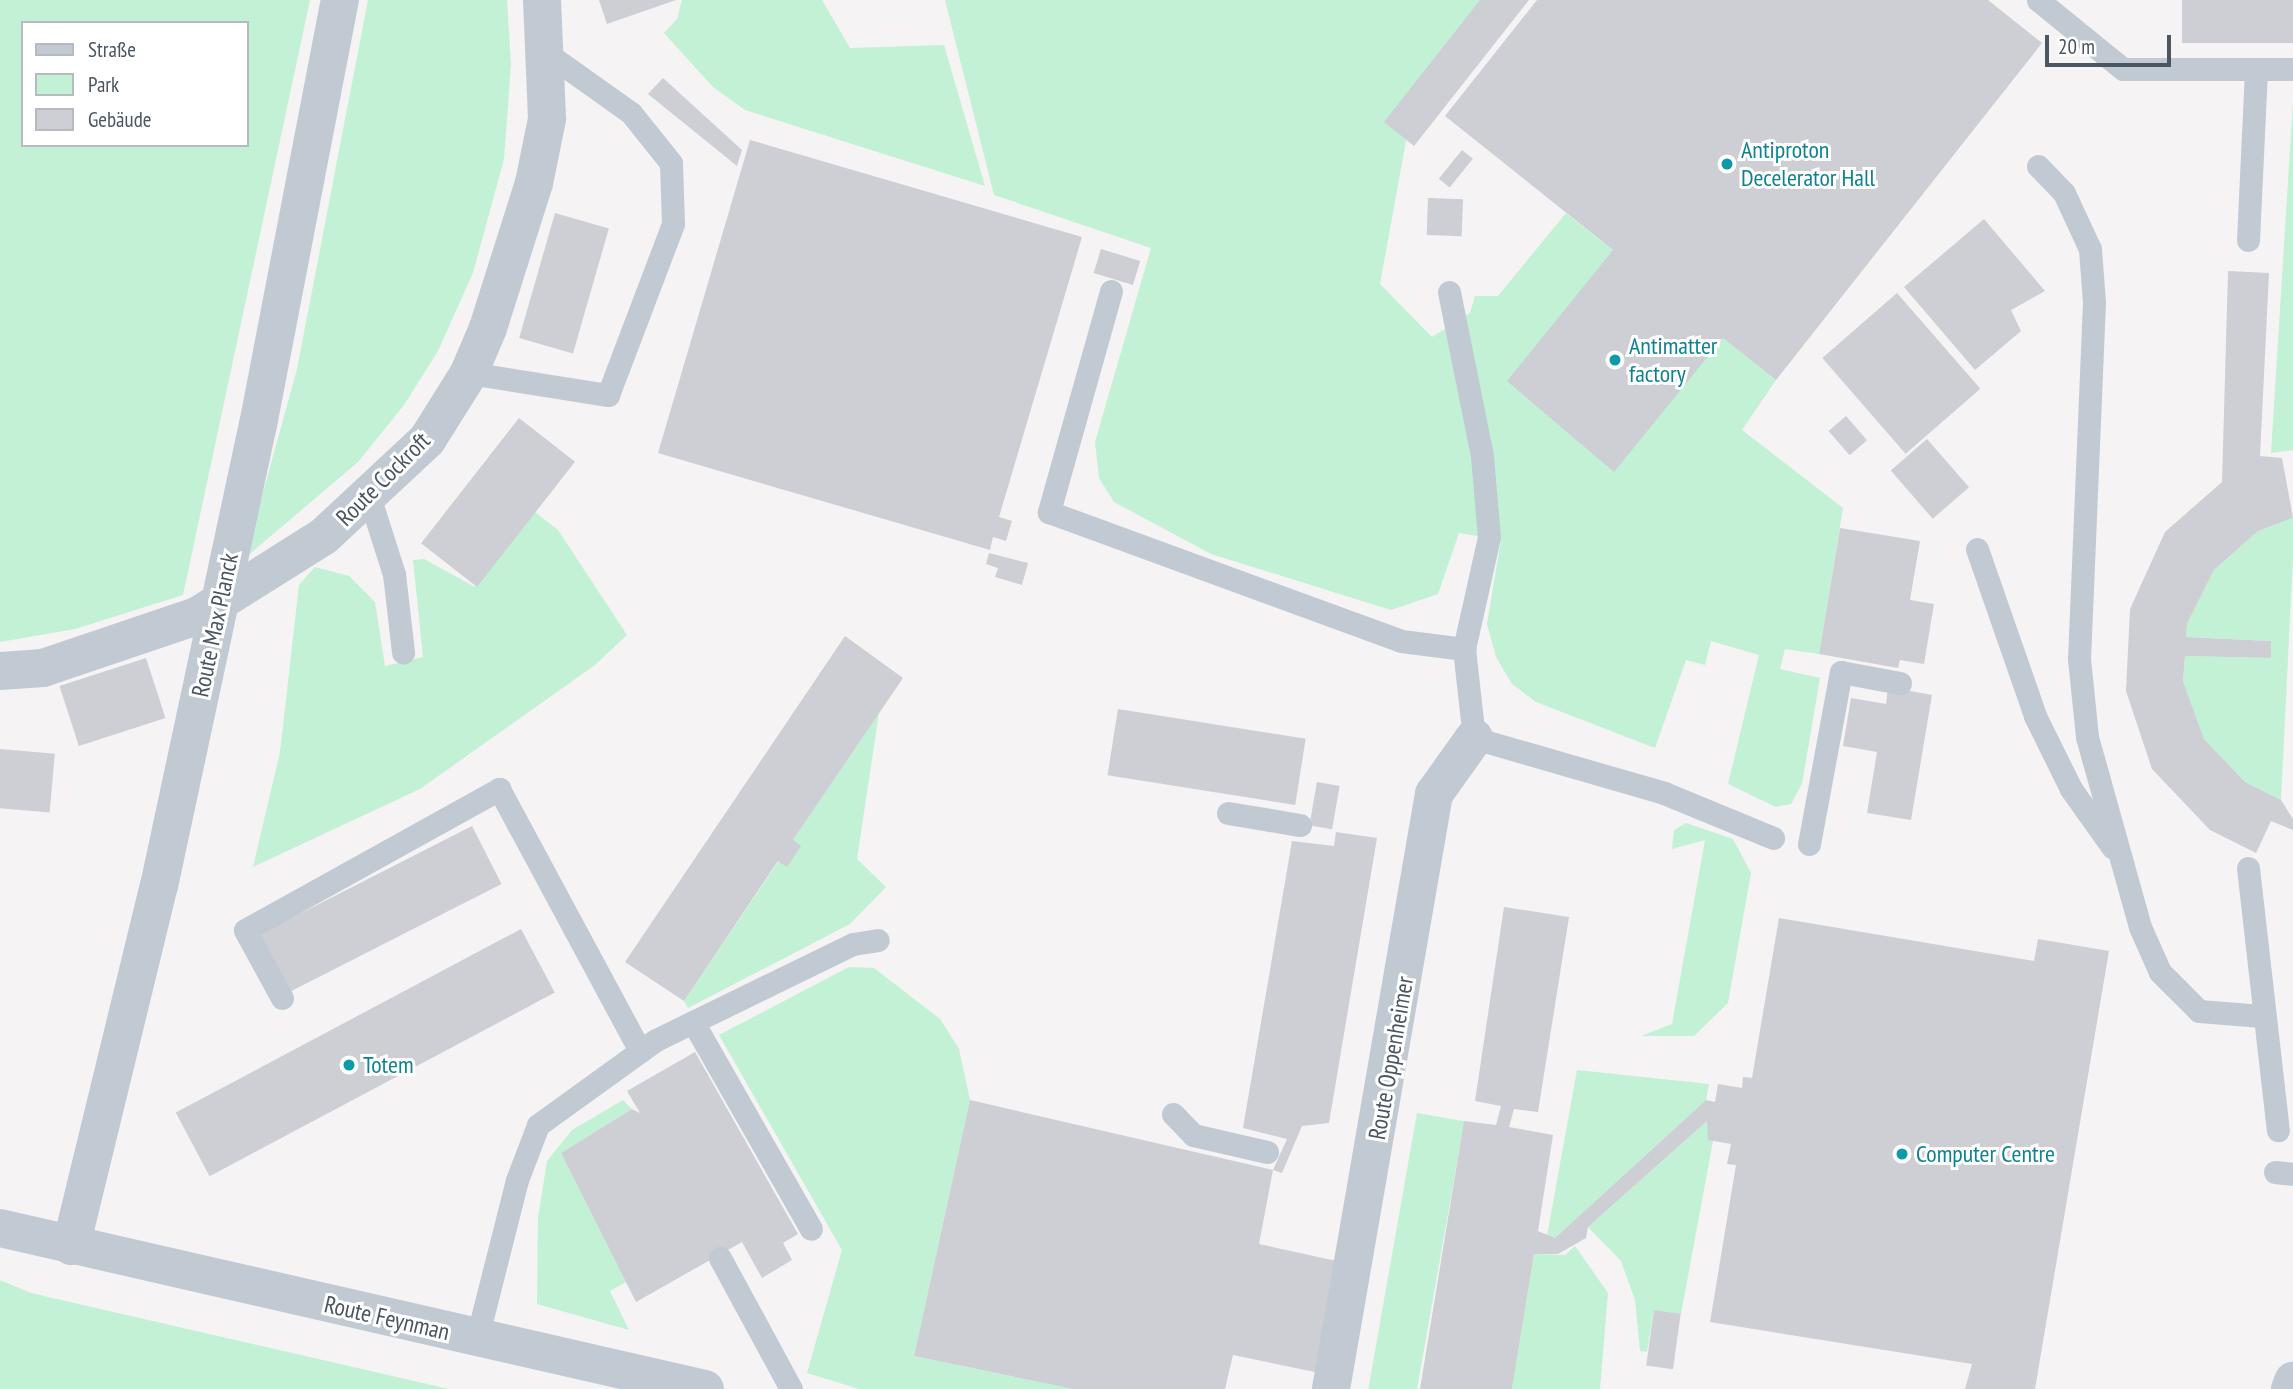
<!DOCTYPE html>
<html>
<head>
<meta charset="utf-8">
<style>
	body { margin:0 }
	#map { position:relative; width:2293px; height:1389px; overflow:hidden; background:#f5f3f3; font-family:"PT Sans Narrow",sans-serif }
	div>[style] { position:absolute }
	.green>* { inset:0; background:#c3f1d5; transform-origin:0 0 }
	.building>* { inset:0; background:#cdcfd5; transform-origin:0 0 }
	.service>* { height:23px; margin:-11.5px; padding:0 11.5px; transform-origin:11.5px; border-radius:11.5px; background:#c1cad2 }
	.minor>* { height:38px; margin:-19px; padding:0 19px; transform-origin:19px; border-radius:19px; background:#c1cad2 }
	.dots>* { width:19px; height:19px; translate:-50% -50%; box-sizing:border-box; border:4px solid #fff; border-radius:50% }
	span { translate:-50% -50%; white-space:nowrap; text-align:center; line-height:1.15; -webkit-text-stroke:6px #fff; paint-order:stroke }
	.culture-label { font-size:24px; color:#0d838f }
	.left { translate:0 -50%; text-align:left }
	.street-label { font-size:24px; color:#4a5661 }
	.legend { position:absolute; left:21px; top:21px; width:228px; height:126px; box-sizing:border-box; background:#fff; border:2px solid #b7bbc0; margin:0; padding:9px 12px; list-style:none; font-size:21px; color:#4a5661 }
	.legend li { display:flex; align-items:center; gap:14px; height:35px }
	.legend b { width:35px; border:2px solid #b7bbc0 }
	.scale { position:absolute; left:2045px; top:35px; width:126px; height:32px; box-sizing:border-box; border:4px solid #4a5661; border-top:0; padding-left:9px; font-size:21px; line-height:24px; white-space:nowrap; color:#4a5661; -webkit-text-stroke:5px #fff; paint-order:stroke }
</style>
</head>
<body>
<div id="map">
	<div class="green">
		<div style="clip-path:polygon(evenodd,0 0,310px 0,183px 595px,75px 629px,0 642px,0 0,23px 23px,247px 23px,247px 145px,23px 145px,23px 23px)"></div>
		<div style="clip-path:polygon(368px 0,507px 0,511px 65px,504px 159px,473px 273px,438px 351px,404px 405px,358px 462px,245px 558px,297px 369px)"></div>
		<div style="clip-path:polygon(682px 0,822px 0,850px 48px,944px 45px,985px 186px,745px 110px,713px 87px,664px 33px,677px 19px)"></div>
		<div style="clip-path:polygon(945px 0,1502px 0,1410px 119px,1380px 284px,1432px 337px,1470px 313px,1475px 296px,1498px 296px,1566px 213px,1776px 380px,1742px 430px,1843px 508px,1819px 654px,1785px 649px,1780px 669px,1820px 678px,1802px 784px,1791px 804px,1776px 807px,1728px 784px,1759px 655px,1711px 641px,1705px 665px,1686px 660px,1655px 748px,1536px 702px,1512px 684px,1496px 657px,1487px 624px,1501px 540px,1459px 533px,1438px 594px,1391px 610px,1211px 554px,1114px 502px,1099px 478px,1095px 442px,1151px 248px,994px 195px)"></div>
		<div style="clip-path:polygon(2293px 101px,2293px 450px,2271px 453px)"></div>
		<div style="clip-path:polygon(535px 512px,558px 530px,627px 635px,595px 665px,420px 789px,253px 867px,280px 752px,299px 585px,315px 567px,349px 576px,375px 602px,385px 666px,423px 657px,413px 560px,424px 559px,475px 587px)"></div>
		<div style="clip-path:polygon(2293px 518px,2293px 556px,2281px 800px,2245px 782px,2204px 739px,2183px 681px,2185px 656px,2271px 658px,2271px 641px,2186px 637px,2187px 624px,2214px 570px,2258px 531px)"></div>
		<div style="clip-path:polygon(879px 713px,857px 859px,886px 887px,850px 924px,688px 1008px,684px 1001px)"></div>
		<div style="clip-path:polygon(1686px 823px,1733px 839px,1751px 873px,1728px 1003px,1694px 1036px,1641px 1036px,1672px 1024px,1705px 840px,1672px 849px,1674px 830px)"></div>
		<div style="clip-path:polygon(849px 967px,874px 968px,940px 1019px,959px 1049px,970px 1100px,914px 1356px,1073px 1389px,859px 1389px,807px 1373px,842px 1250px,719px 1035px)"></div>
		<div style="clip-path:polygon(1577px 1070px,1709px 1084px,1706px 1100px,1555px 1238px,1547px 1236px)"></div>
		<div style="clip-path:polygon(623px 1100px,632px 1109px,561px 1153px,626px 1282px,610px 1291px,629px 1330px,537px 1304px,538px 1218px,547px 1161px,572px 1130px)"></div>
		<div style="left:1417px;top:1113px;width:48px;height:280px;rotate:10deg"></div>
		<div style="clip-path:polygon(1707px 1121px,1713px 1141px,1681px 1314px,1654px 1310px,1647px 1352px,1640px 1351px,1635px 1300px,1621px 1261px,1588px 1227px)"></div>
		<div style="clip-path:polygon(1575px 1246px,1608px 1293px,1600px 1389px,1512px 1389px,1534px 1254px,1565px 1255px)"></div>
		<div style="clip-path:polygon(0 1280px,31px 1293px,449px 1389px,0 1389px)"></div>
	</div>
	<div class="building">
		<div style="clip-path:polygon(599px 0,676px 0,607px 24px)"></div>
		<div style="clip-path:polygon(1480px 0,1529px 0,1414px 146px,1384px 122px)"></div>
		<div style="clip-path:polygon(1537px 0,1988px 0,2042px 43px,1776px 380px,1723px 338px,1614px 472px,1507px 381px,1613px 250px,1445px 116px)"></div>
		<div style="left:2182px;top:0;width:111px;height:43px"></div>
		<div style="clip-path:polygon(663px 78px,742px 150px,737px 166px,648px 94px)"></div>
		<div style="clip-path:polygon(750px 140px,1082px 237px,999px 517px,1012px 521px,1006px 541px,993px 537px,990px 550px,658px 453px)"></div>
		<div style="left:1462px;top:150px;width:14px;height:37px;rotate:39deg"></div>
		<div style="left:1428px;top:198px;width:35px;height:37px;rotate:2deg"></div>
		<div style="left:555px;top:213px;width:56px;height:130px;rotate:16deg"></div>
		<div style="clip-path:polygon(1984px 219px,2045px 291px,2011px 310px,2021px 331px,1975px 370px,1904px 287px)"></div>
		<div style="left:1101px;top:249px;width:41px;height:25px;rotate:17deg"></div>
		<div style="clip-path:polygon(2228px 271px,2269px 273px,2260px 456px,2282px 458px,2293px 518px,2258px 531px,2214px 570px,2187px 624px,2186px 637px,2271px 641px,2271px 658px,2185px 656px,2183px 681px,2204px 739px,2245px 782px,2281px 800px,2293px 819px,2293px 830px,2271px 821px,2256px 853px,2210px 830px,2152px 769px,2126px 691px,2130px 609px,2165px 532px,2222px 482px)"></div>
		<div style="left:1897px;top:293px;width:127px;height:99px;rotate:49deg"></div>
		<div style="left:1846px;top:416px;width:32px;height:23px;rotate:49deg"></div>
		<div style="left:519px;top:418px;width:71px;height:159px;rotate:38deg"></div>
		<div style="left:1927px;top:439px;width:64px;height:48px;rotate:49deg"></div>
		<div style="clip-path:polygon(1840px 528px,1920px 541px,1910px 600px,1934px 604px,1924px 664px,1900px 660px,1898px 668px,1819px 654px)"></div>
		<div style="clip-path:polygon(989px 553px,1028px 563px,1022px 585px,995px 577px,998px 568px,986px 564px)"></div>
		<div style="clip-path:polygon(845px 636px,903px 678px,793px 840px,801px 846px,796px 854px,787px 867px,778px 861px,684px 1001px,625px 962px)"></div>
		<div style="left:146px;top:658px;width:63px;height:91px;rotate:72deg"></div>
		<div style="clip-path:polygon(1888px 687px,1932px 695px,1911px 820px,1867px 813px,1877px 752px,1843px 746px,1851px 698px,1886px 704px)"></div>
		<div style="left:1118px;top:709px;width:190px;height:67px;rotate:9deg"></div>
		<div style="left:0;top:749px;width:55px;height:59px;rotate:5deg"></div>
		<div style="left:1317px;top:782px;width:23px;height:44px;rotate:10deg"></div>
		<div style="left:472px;top:826px;width:65px;height:238px;rotate:63deg"></div>
		<div style="clip-path:polygon(1336px 832px,1377px 838px,1329px 1123px,1302px 1126px,1282px 1173px,1273px 1170px,1259px 1244px,1341px 1262px,1315px 1372px,1233px 1355px,1225px 1389px,1073px 1389px,914px 1356px,970px 1100px,1273px 1170px,1287px 1139px,1243px 1128px,1292px 841px,1334px 846px)"></div>
		<div style="clip-path:polygon(1504px 907px,1569px 917px,1538px 1112px,1514px 1109px,1509px 1127px,1553px 1135px,1538px 1231px,1555px 1238px,1706px 1100px,1715px 1102px,1718px 1084px,1742px 1088px,1743px 1077px,1752px 1078px,1779px 918px,2034px 961px,2038px 939px,2109px 951px,2035px 1389px,1965px 1389px,1972px 1364px,1710px 1322px,1736px 1165px,1727px 1164px,1731px 1144px,1708px 1140px,1707px 1121px,1588px 1227px,1586px 1238px,1558px 1254px,1534px 1254px,1512px 1389px,1420px 1389px,1464px 1121px,1496px 1125px,1501px 1106px,1475px 1101px)"></div>
		<div style="left:521px;top:929px;width:72px;height:391px;rotate:62deg"></div>
		<div style="clip-path:polygon(695px 1052px,798px 1234px,783px 1243px,792px 1260px,762px 1278px,742px 1242px,636px 1302px,561px 1153px,632px 1109px,640px 1113px,627px 1091px)"></div>
		<div style="left:1654px;top:1310px;width:27px;height:56px;rotate:8deg"></div>
	</div>
	<div class="service">
		<div style="left:2038px;top:0;width:109px;rotate:39.1deg"></div>
		<div style="left:2123px;top:69px;width:170px"></div>
		<div style="left:2038px;top:166px;width:37px;rotate:46deg"></div>
		<div style="left:2064px;top:193px;width:62px;rotate:65.1deg"></div>
		<div style="left:2090px;top:249px;width:53px;rotate:85.7deg"></div>
		<div style="left:2094px;top:302px;width:357px;rotate:92.4deg"></div>
		<div style="left:2079px;top:659px;width:78px;rotate:84.1deg"></div>
		<div style="left:2087px;top:737px;width:197px;rotate:74.4deg"></div>
		<div style="left:2140px;top:927px;width:49px;rotate:66deg"></div>
		<div style="left:2160px;top:972px;width:55px;rotate:45deg"></div>
		<div style="left:2199px;top:1011px;width:63px;rotate:4.5deg"></div>
		<div style="left:2248px;top:240px;width:168px;rotate:-87.3deg"></div>
		<div style="left:1111px;top:291px;width:230px;rotate:105.7deg"></div>
		<div style="left:1049px;top:512px;width:375px;rotate:20.1deg"></div>
		<div style="left:1401px;top:641px;width:64px;rotate:7.2deg"></div>
		<div style="left:1449px;top:292px;width:167px;rotate:78.6deg"></div>
		<div style="left:1482px;top:456px;width:81px;rotate:85.1deg"></div>
		<div style="left:1489px;top:537px;width:115px;rotate:102.6deg"></div>
		<div style="left:1464px;top:649px;width:90px;rotate:83.6deg"></div>
		<div style="left:1474px;top:738px;width:198px;rotate:16.1deg"></div>
		<div style="left:1664px;top:793px;width:118px;rotate:22.4deg"></div>
		<div style="left:469px;top:373px;width:141px;rotate:9deg"></div>
		<div style="left:608px;top:395px;width:183px;rotate:-69.2deg"></div>
		<div style="left:673px;top:224px;width:61px;rotate:-91.9deg"></div>
		<div style="left:671px;top:163px;width:64px;rotate:-128.7deg"></div>
		<div style="left:631px;top:113px;width:102px;rotate:-144.6deg"></div>
		<div style="left:370px;top:499px;width:79px;rotate:72.3deg"></div>
		<div style="left:394px;top:574px;width:79px;rotate:83.4deg"></div>
		<div style="left:1977px;top:549px;width:177px;rotate:70.8deg"></div>
		<div style="left:2035px;top:716px;width:81px;rotate:63.7deg"></div>
		<div style="left:2071px;top:789px;width:72px;rotate:54.6deg"></div>
		<div style="left:1228px;top:813px;width:73px;rotate:9.5deg"></div>
		<div style="left:1809px;top:844px;width:175px;rotate:-79.5deg"></div>
		<div style="left:1841px;top:672px;width:60px;rotate:10.6deg"></div>
		<div style="left:2248px;top:868px;width:264px;rotate:83.5deg"></div>
		<div style="left:282px;top:998px;width:77px;rotate:-118.6deg"></div>
		<div style="left:245px;top:930px;width:291px;rotate:-29deg"></div>
		<div style="left:499px;top:789px;width:298px;rotate:61.7deg"></div>
		<div style="left:693px;top:1022px;width:238px;rotate:60.3deg"></div>
		<div style="left:1173px;top:1114px;width:29px;rotate:46deg"></div>
		<div style="left:1193px;top:1135px;width:76px;rotate:12.9deg"></div>
		<div style="left:2275px;top:1172px;width:18px;rotate:6deg"></div>
		<div style="left:720px;top:1258px;width:149px;rotate:61.5deg"></div>
		<div style="left:477px;top:1338px;width:163px;rotate:-75.8deg"></div>
		<div style="left:517px;top:1180px;width:59px;rotate:-69.1deg"></div>
		<div style="left:538px;top:1125px;width:145px;rotate:-35.8deg"></div>
		<div style="left:656px;top:1040px;width:219px;rotate:-26deg"></div>
		<div style="left:853px;top:944px;width:25px;rotate:-9deg"></div>
	</div>
	<div class="minor">
		<div style="left:0;top:671px;width:43px;rotate:-4deg"></div>
		<div style="left:43px;top:668px;width:163px;rotate:-18.7deg"></div>
		<div style="left:197px;top:616px;width:150px;rotate:-32.2deg"></div>
		<div style="left:324px;top:536px;width:141px;rotate:-43deg"></div>
		<div style="left:427px;top:440px;width:79px;rotate:-57.9deg"></div>
		<div style="left:469px;top:373px;width:49px;rotate:-67.1deg"></div>
		<div style="left:488px;top:328px;width:152px;rotate:-72.4deg"></div>
		<div style="left:534px;top:183px;width:65px;rotate:-78.5deg"></div>
		<div style="left:547px;top:119px;width:119px;rotate:-92.4deg"></div>
		<div style="left:0;top:1228px;width:723px;rotate:12.86deg"></div>
		<div style="left:71px;top:1246px;width:371px;rotate:-76.3deg"></div>
		<div style="left:159px;top:886px;width:472px;rotate:-77.9deg"></div>
		<div style="left:258px;top:425px;width:433px;rotate:-79.1deg"></div>
		<div style="left:1331px;top:1389px;width:604px;rotate:-80.18deg"></div>
		<div style="left:1434px;top:794px;width:69px;rotate:-54.5deg"></div>
		<div style="left:2290px;top:1389px;width:9px;rotate:-69deg"></div>
	</div>
	<div class="dots">
		<div style="left:1727px;top:164px;background:#0f9aa8"></div>
		<div style="left:1615px;top:360px;background:#0f9aa8"></div>
		<div style="left:349px;top:1065px;background:#0f9aa8"></div>
		<div style="left:1902px;top:1154px;background:#0f9aa8"></div>
	</div>
	<div class="culture-label">
		<span class="left" style="left:1741px;top:164px">Antiproton<br>Decelerator Hall</span>
		<span class="left" style="left:1629px;top:360px">Antimatter<br>factory</span>
		<span class="left" style="left:363px;top:1065px">Totem</span>
		<span class="left" style="left:1916px;top:1154px">Computer Centre</span>
	</div>
	<div class="street-label">
		<span style="left:383px;top:479px;rotate:-45deg">Route Cockroft</span>
		<span style="left:215px;top:625px;rotate:-78deg">Route Max Planck</span>
		<span style="left:1391px;top:1058px;rotate:-80deg">Route Oppenheimer</span>
		<span style="left:387px;top:1318px;rotate:13deg">Route Feynman</span>
	</div>
	<ul class="legend">
	<li><b style="height:9px;background:#c1cad2"></b>Straße</li>
	<li><b style="height:19px;background:#c3f1d5"></b>Park</li>
	<li><b style="height:19px;background:#cdcfd5"></b>Gebäude</li>
	</ul>
	<div class="scale">20 m</div>
</div>
</body>
</html>
